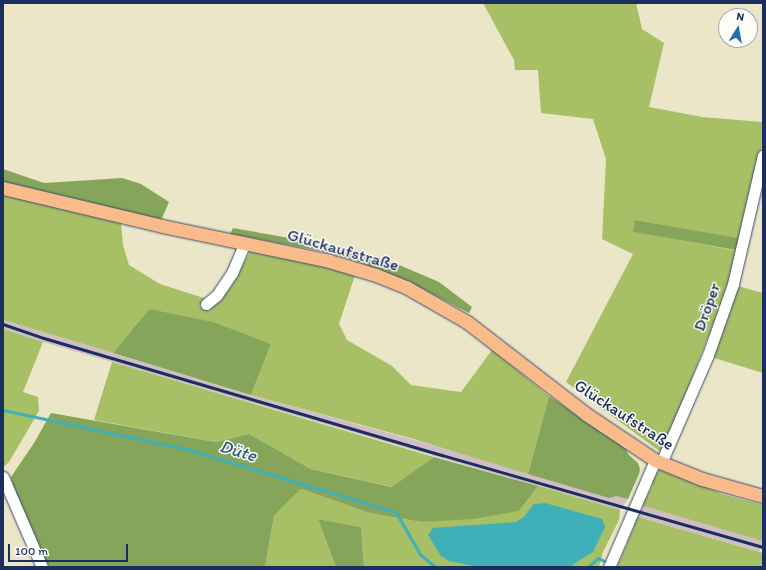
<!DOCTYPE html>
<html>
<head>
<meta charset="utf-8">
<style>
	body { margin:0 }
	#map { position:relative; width:766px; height:570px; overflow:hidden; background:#ece6c9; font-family:Itim,sans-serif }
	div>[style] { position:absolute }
	.industrial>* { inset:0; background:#d2bdc6; transform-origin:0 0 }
	.green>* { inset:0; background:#a7bf65 }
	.forest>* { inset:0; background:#85a65a; transform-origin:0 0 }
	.water>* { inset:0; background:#3fb0b8 }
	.stream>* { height:2.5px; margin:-1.25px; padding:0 1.25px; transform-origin:1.25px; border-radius:1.25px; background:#3fb0b8 }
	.roads { filter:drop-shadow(0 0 1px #3a4a6e) drop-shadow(0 0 1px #3a4a6e) }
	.minor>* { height:11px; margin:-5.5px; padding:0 5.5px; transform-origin:5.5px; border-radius:5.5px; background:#fff }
	.major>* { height:13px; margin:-6.5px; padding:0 6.5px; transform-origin:6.5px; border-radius:6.5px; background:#fabb8b }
	.rail>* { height:2.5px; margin:-1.25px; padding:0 1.25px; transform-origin:1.25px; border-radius:1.25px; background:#1b2f5e }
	span { translate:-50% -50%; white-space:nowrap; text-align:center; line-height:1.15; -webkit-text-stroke:3px #fdfcf7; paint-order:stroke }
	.street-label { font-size:17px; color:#1b2f5e }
	.water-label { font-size:18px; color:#285c7e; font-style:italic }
	.frame { position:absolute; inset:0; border:4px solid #1b2f5e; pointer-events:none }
	.north { position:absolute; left:718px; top:8px; width:40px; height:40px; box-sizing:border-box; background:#fdfcf7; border:1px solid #a3aaba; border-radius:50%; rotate:11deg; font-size:11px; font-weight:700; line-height:16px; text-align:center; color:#1b2f5e }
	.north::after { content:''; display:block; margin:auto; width:14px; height:18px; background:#1f6fb2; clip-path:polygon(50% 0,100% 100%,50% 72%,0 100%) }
	.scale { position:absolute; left:8px; top:544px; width:120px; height:18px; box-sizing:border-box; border:2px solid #1b2f5e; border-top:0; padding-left:5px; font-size:12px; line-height:14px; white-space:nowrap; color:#1b2f5e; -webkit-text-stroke:3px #fdfcf7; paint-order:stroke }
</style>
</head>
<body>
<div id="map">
	<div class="industrial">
		<div style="clip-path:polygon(3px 320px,251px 395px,628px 499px,620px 510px,43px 342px,3px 329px)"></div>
		<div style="left:640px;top:505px;width:128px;height:12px;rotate:16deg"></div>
	</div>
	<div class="green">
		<div style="clip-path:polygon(483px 3px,636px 3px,642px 29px,664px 43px,649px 107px,702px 117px,763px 122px,763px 142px,740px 239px,635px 220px,637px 232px,738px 251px,728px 287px,662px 453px,566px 382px,633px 254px,602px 239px,606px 159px,593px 119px,541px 113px,538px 70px,515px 70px,514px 60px)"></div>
		<div style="clip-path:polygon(3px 195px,121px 222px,123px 245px,129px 265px,160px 284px,207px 299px,199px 306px,209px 311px,230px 288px,250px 252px,326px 266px,355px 275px,339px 324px,347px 340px,392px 366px,411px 385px,461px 392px,492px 350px,549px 396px,528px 474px,410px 438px,251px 395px,271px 344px,149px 309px,113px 353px,3px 320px)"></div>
		<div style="clip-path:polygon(738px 286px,763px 293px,763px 373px,711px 357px)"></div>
		<div style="clip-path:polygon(3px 329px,43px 342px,23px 392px,38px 397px,39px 411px,9px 462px,3px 467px)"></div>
		<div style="clip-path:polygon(112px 362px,434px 457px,393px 487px,311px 469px,249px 434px,216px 442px,94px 420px)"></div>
		<div style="clip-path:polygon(660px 470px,664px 470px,722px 494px,763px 505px,763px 541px,640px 505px,642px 500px,646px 499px,652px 486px,653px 476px)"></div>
		<div style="clip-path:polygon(538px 486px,620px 510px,619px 520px,603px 552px,599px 567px,364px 567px,361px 527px,318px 519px,336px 567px,265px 567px,274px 516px,301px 489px,370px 513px,421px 522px,519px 511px)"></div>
		<div style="clip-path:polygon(635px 516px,763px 553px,763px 567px,617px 567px,634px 527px)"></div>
	</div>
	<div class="forest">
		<div style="clip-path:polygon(3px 169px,44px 183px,122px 178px,141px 184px,169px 202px,162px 218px,162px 226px,3px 183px)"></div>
		<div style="left:635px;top:220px;width:107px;height:12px;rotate:10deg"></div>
		<div style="clip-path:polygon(233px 228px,351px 249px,397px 264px,439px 282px,472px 307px,469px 313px,411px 283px,356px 261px,321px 251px,230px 234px)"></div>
		<div style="clip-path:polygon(149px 309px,213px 322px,271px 344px,251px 395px,113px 353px)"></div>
		<div style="clip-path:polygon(549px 396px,625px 448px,629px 455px,638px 463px,640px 469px,639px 474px,628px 499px,616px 496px,609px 498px,528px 474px)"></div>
		<div style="clip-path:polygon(51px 413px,216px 442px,249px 434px,311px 469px,392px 487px,434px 457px,538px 486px,519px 511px,473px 519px,421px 522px,370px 513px,301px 489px,274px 516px,265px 567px,45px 567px,19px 508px,11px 477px,34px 443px)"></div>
		<div style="clip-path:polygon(318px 519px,361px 527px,364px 567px,336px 567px)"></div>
	</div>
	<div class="water">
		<div style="clip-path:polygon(545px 503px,602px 519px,605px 527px,593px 552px,569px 567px,479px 567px,449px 561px,441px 556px,428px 535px,433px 528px,516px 522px,524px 517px,534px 504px)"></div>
	</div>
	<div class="stream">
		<div style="left:3px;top:410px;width:188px;rotate:12deg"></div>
		<div style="left:187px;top:449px;width:218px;rotate:16.8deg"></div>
		<div style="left:396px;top:512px;width:50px;rotate:59.8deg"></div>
		<div style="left:421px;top:555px;width:19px;rotate:39deg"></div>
		<div style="left:588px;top:567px;width:13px;rotate:-42deg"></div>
		<div style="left:598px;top:558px;width:10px;rotate:24deg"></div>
	</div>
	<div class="roads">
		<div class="minor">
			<div style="left:206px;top:304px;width:14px;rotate:-39deg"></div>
			<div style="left:217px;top:295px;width:27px;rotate:-56deg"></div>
			<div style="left:232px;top:273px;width:33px;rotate:-67deg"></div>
			<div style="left:661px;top:463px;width:118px;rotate:-66.5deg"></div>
			<div style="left:708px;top:355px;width:75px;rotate:-70.6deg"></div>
			<div style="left:733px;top:284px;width:132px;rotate:-76.9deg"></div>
			<div style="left:3px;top:477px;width:98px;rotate:66.6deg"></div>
			<div style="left:609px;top:567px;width:116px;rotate:-66.7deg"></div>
		</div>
		<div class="major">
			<div style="left:3px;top:188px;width:163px;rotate:13.4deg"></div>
			<div style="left:162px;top:226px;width:171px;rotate:11.8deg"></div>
			<div style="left:329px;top:261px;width:49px;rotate:16.6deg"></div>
			<div style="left:376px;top:275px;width:32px;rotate:22deg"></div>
			<div style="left:406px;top:287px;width:70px;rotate:29.8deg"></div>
			<div style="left:467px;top:322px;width:150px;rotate:37.7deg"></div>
			<div style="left:586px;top:414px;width:83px;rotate:33.7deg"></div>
			<div style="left:655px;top:460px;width:51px;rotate:22deg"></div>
			<div style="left:702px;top:479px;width:63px;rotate:15.6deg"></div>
		</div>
	</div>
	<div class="rail">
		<div style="left:3px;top:324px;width:43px;rotate:18.9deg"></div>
		<div style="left:44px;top:338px;width:415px;rotate:16.4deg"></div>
		<div style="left:442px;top:455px;width:334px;rotate:16deg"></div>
	</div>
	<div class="street-label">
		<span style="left:343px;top:250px;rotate:16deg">Glückaufstraße</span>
		<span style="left:707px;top:307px;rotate:-70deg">Dröper</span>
		<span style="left:624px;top:415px;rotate:33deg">Glückaufstraße</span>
	</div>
	<div class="water-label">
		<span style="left:238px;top:451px;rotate:17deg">Düte</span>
	</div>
	<div class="frame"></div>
	<div class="north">N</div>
	<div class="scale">100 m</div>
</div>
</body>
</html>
